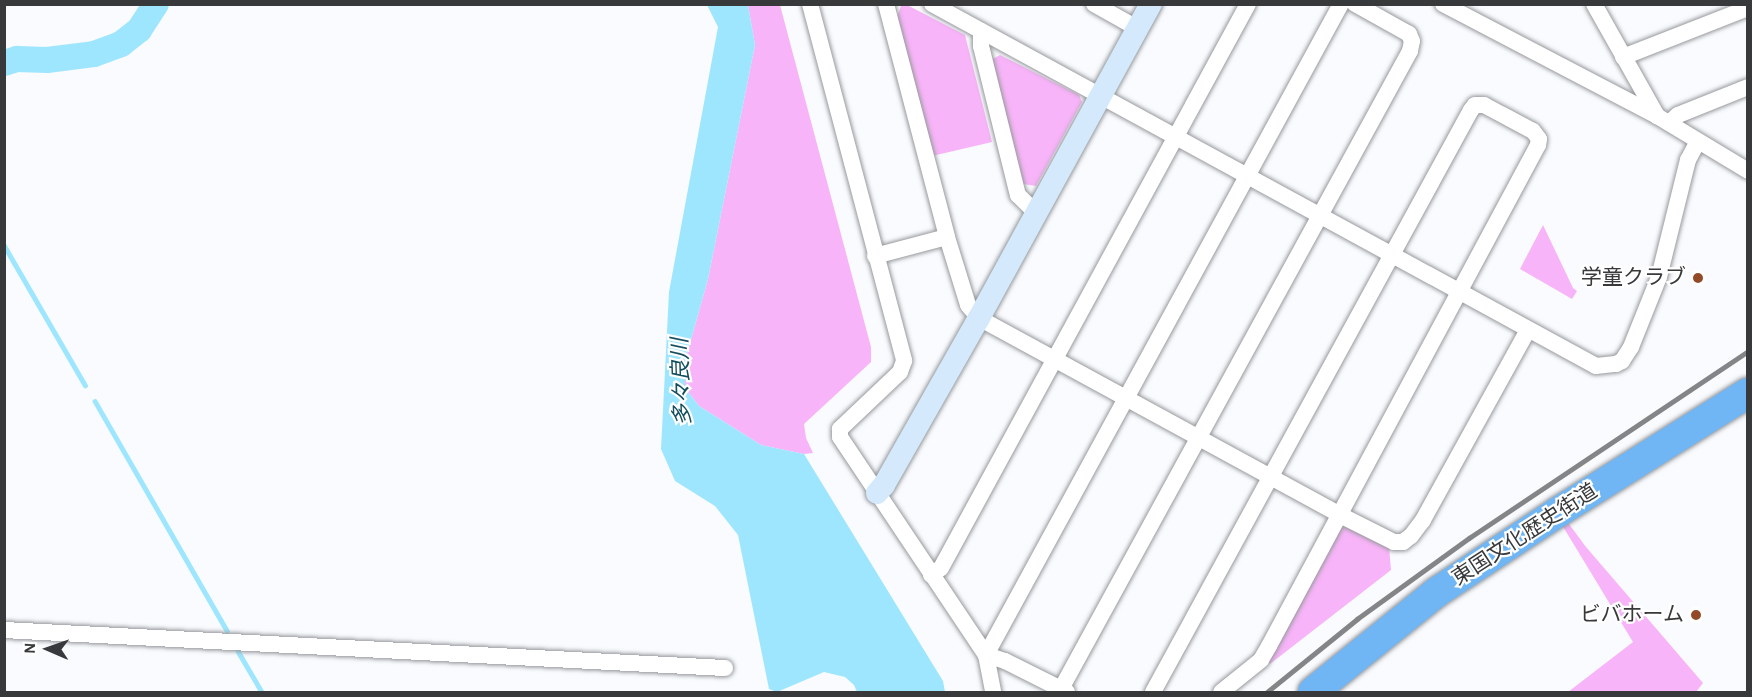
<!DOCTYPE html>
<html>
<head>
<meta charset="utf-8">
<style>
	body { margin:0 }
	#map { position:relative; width:1752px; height:697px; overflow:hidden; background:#f9fbfe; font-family:"Alegreya Sans","Noto Sans JP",sans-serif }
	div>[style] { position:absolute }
	.green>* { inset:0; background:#f7b4f8 }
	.water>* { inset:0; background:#9ee6fd }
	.stream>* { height:4.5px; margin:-2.25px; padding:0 2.25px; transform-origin:2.25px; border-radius:2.25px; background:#9ee6fd }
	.river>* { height:26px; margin:-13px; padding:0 13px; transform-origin:13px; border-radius:13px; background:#9ee6fd }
	.roads { filter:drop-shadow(0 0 2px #97999d) drop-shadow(0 0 2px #97999d) }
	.street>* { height:16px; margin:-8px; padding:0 8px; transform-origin:8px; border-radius:8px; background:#fff }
	.secondary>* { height:22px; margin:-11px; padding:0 11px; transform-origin:11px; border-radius:11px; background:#d4e9fc }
	.highway>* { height:30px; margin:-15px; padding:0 15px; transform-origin:15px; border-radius:15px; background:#70b6f4 }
	.rail>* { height:4.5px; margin:-2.25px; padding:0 2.25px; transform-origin:2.25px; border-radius:2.25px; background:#838587 }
	.dots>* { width:16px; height:16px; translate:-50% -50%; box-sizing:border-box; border:3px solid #fff; border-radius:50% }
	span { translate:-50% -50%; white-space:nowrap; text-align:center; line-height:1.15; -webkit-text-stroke:4.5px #fff; paint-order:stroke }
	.poi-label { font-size:21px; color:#38393b }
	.right { translate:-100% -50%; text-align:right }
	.street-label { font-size:21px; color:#38393b }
	.water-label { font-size:22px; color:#154f5f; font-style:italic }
	.frame { position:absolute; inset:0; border:6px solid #38393b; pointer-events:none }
	.north { position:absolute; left:18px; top:619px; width:60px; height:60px; -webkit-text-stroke:4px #fff; paint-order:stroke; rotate:272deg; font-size:16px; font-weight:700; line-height:24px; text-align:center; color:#38393b }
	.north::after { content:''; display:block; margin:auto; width:21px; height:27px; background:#38393b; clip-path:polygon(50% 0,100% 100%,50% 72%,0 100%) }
</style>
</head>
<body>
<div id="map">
	<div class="green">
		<div style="clip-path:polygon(748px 5px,780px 5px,871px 347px,871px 362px,804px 424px,806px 438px,813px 453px,804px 454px,761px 445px,699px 406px,685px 388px,685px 361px,708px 279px,755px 45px)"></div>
		<div style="clip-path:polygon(907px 5px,965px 35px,992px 142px,932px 156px,897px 17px,901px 6px)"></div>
		<div style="clip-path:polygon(1000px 55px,1079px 95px,1082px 102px,1036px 186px,1023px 184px,991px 60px)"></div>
		<div style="clip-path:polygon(1543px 225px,1573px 288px,1577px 291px,1572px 299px,1520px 269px)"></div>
		<div style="clip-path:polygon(1566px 520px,1586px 547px,1703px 683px,1696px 692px,1568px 692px,1633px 642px,1562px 525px)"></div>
		<div style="clip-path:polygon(1348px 526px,1389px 547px,1391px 570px,1270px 664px,1268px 661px,1338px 529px)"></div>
	</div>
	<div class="water">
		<div style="clip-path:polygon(707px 5px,748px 5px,755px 45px,708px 279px,685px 361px,685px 388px,699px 406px,761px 445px,804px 454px,943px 681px,945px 692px,857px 692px,854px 685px,845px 677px,824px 672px,777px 692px,769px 689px,738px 535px,715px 506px,675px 481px,661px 449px,669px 292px,718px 27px)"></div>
	</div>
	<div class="stream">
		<div style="left:4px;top:245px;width:162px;rotate:59.9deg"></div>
		<div style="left:95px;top:401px;width:265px;rotate:60.1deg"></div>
		<div style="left:238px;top:651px;width:48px;rotate:59.7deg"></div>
	</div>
	<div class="river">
		<div style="left:4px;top:63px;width:14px;rotate:-17deg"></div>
		<div style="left:17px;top:59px;width:30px;rotate:2deg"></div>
		<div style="left:47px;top:60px;width:47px;rotate:-7.3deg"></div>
		<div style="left:94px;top:54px;width:29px;rotate:-20deg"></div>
		<div style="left:121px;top:44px;width:23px;rotate:-38deg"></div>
		<div style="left:139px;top:30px;width:31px;rotate:-57deg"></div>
	</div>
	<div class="roads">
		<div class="street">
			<div style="left:810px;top:4px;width:369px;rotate:75.2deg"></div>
			<div style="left:904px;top:361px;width:12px;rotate:110deg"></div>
			<div style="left:900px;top:372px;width:83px;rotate:136.5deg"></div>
			<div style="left:840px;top:429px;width:8px;rotate:90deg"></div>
			<div style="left:840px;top:437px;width:262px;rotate:56.2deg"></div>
			<div style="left:986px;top:655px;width:38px;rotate:79deg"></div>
			<div style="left:886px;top:4px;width:241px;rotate:75.3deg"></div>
			<div style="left:947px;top:237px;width:71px;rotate:72.8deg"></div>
			<div style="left:968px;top:305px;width:17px;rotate:50deg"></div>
			<div style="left:979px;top:318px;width:411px;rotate:28.6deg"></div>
			<div style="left:1340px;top:515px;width:60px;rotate:26.6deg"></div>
			<div style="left:1394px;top:542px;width:9px"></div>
			<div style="left:1403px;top:542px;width:10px;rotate:-37deg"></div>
			<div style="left:1411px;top:536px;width:20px;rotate:-53deg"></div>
			<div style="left:1423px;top:520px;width:217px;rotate:-61.1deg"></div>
			<div style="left:932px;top:4px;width:756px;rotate:28.6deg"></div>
			<div style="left:1596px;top:366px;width:20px;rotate:-6deg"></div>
			<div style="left:1616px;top:364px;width:7px;rotate:-27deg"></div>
			<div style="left:1622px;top:361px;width:17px;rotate:-57deg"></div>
			<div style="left:1631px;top:347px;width:75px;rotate:-68.2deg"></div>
			<div style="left:1659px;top:277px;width:121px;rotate:-76.1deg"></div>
			<div style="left:1688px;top:160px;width:21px;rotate:-62deg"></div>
			<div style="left:1094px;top:4px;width:49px;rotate:29.2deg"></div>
			<div style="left:1443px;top:4px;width:242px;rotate:27.6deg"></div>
			<div style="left:1594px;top:4px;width:129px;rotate:60.6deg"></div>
			<div style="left:1657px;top:116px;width:106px;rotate:31.1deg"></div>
			<div style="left:981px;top:31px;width:15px;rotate:90deg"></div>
			<div style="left:981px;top:46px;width:154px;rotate:76.1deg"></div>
			<div style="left:1018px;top:195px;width:25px;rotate:45deg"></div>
			<div style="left:1623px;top:57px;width:134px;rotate:-21.4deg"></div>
			<div style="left:1669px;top:123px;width:12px;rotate:-42deg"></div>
			<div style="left:1678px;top:115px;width:75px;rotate:-21.8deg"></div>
			<div style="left:875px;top:256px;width:74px;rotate:-14.8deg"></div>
			<div style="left:931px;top:575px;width:12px;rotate:-35deg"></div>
			<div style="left:941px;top:568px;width:642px;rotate:-61.44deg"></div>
			<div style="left:4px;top:630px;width:722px;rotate:3.02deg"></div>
			<div style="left:1061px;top:689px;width:727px;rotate:-61.32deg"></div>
			<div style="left:1410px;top:51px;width:10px;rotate:-79deg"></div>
			<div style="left:1412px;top:41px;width:8px;rotate:-113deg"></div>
			<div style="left:1409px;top:34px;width:62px;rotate:-150.9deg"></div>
			<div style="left:1067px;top:692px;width:69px;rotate:-153.4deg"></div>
			<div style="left:1005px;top:661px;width:20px;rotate:-162deg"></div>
			<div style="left:986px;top:655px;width:742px;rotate:-61.4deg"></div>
			<div style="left:1153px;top:692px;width:663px;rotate:-61.35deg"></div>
			<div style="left:1471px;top:110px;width:6px;rotate:-51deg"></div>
			<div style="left:1475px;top:105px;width:9px"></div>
			<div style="left:1484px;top:105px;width:55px;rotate:28deg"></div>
			<div style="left:1533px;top:131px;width:10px;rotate:53deg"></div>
			<div style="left:1539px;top:139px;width:6px;rotate:99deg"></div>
			<div style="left:1538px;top:145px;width:569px;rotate:118.23deg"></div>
			<div style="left:1269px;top:646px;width:16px;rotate:120deg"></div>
			<div style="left:1261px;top:660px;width:51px;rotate:141.3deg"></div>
		</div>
		<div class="secondary">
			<div style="left:877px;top:493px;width:11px;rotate:-49deg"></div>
			<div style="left:884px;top:485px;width:192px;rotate:-60.4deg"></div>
			<div style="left:979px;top:318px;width:358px;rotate:-61.3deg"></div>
		</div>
		<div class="highway">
			<div style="left:1313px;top:692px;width:159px;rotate:-38.9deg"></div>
			<div style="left:1437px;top:592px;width:145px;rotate:-33.5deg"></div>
			<div style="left:1558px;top:512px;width:224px;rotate:-32.1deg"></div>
		</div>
	</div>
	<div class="rail">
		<div style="left:1267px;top:692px;width:116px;rotate:-39deg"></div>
		<div style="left:1357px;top:619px;width:138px;rotate:-35.9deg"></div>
		<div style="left:1469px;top:538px;width:336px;rotate:-33.8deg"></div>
	</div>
	<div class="dots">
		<div style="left:1698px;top:278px;background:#934b27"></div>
		<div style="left:1696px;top:615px;background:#934b27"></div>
	</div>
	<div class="poi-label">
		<span class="right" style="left:1686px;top:278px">学童クラブ</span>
		<span class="right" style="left:1684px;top:615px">ビバホーム</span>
	</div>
	<div class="street-label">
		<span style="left:1525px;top:535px;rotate:-33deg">東国文化歴史街道</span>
	</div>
	<div class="water-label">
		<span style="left:682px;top:382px;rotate:-92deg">多々良川</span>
	</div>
	<div class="frame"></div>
	<div class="north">N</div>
</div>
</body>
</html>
